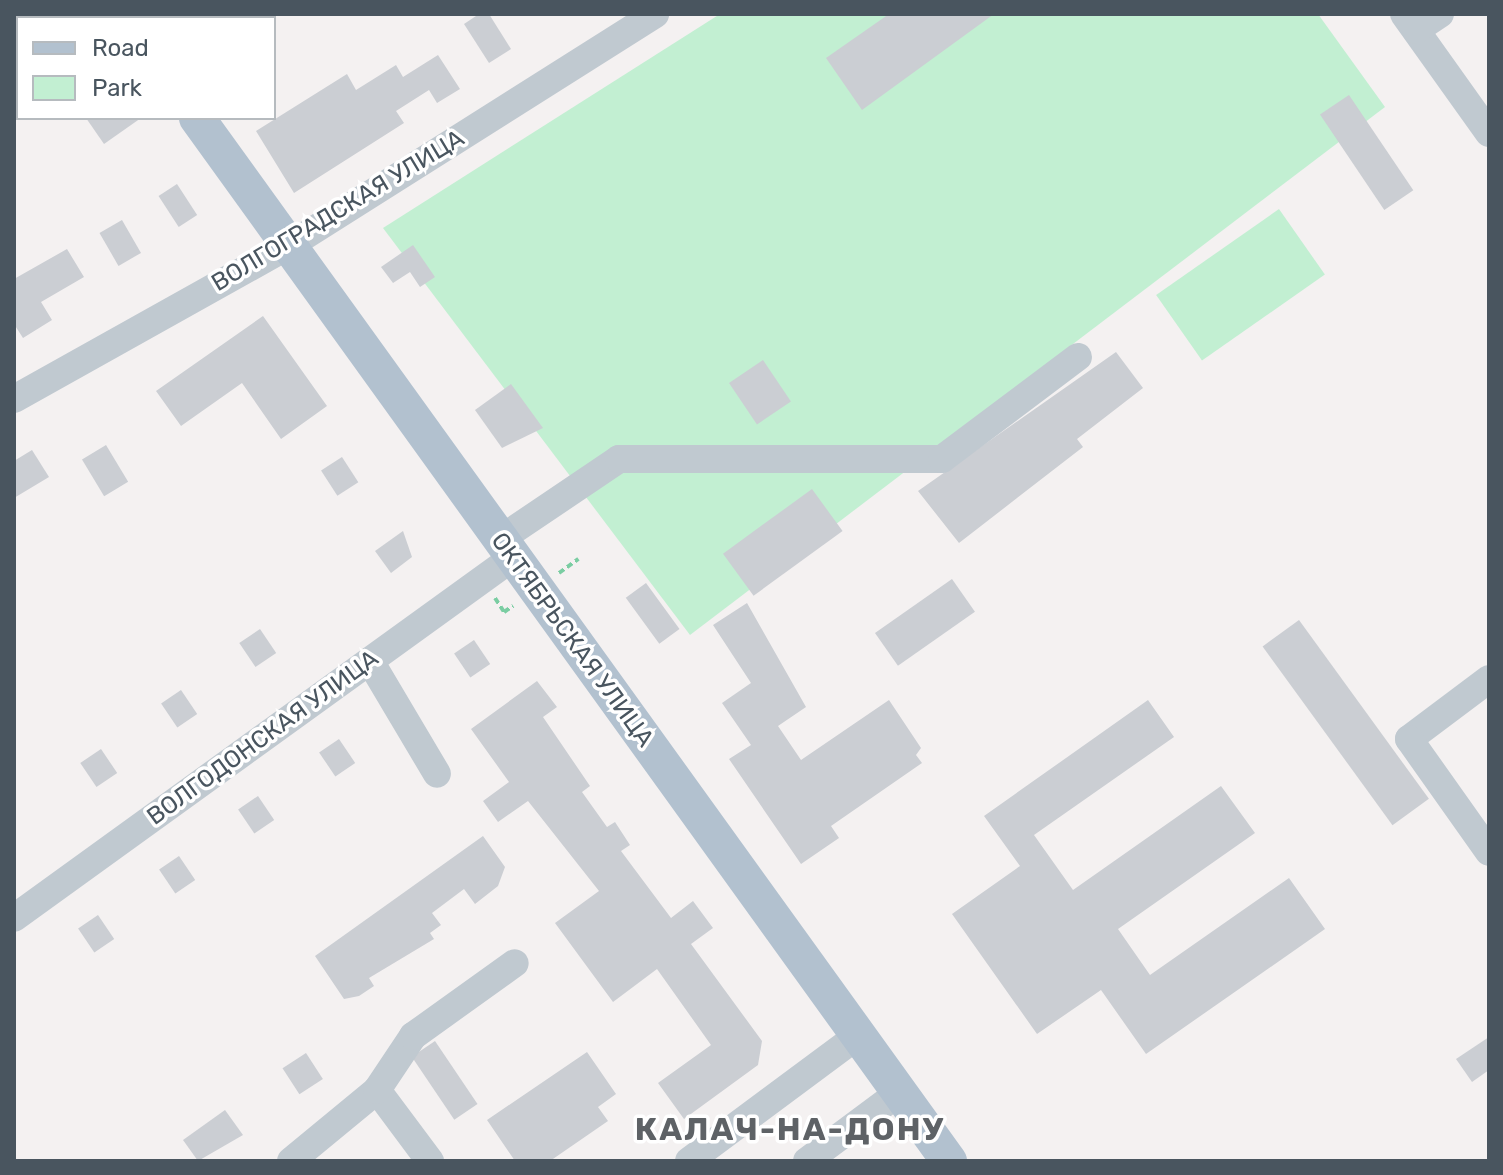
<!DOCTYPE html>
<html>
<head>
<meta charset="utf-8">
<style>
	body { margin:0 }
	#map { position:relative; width:1503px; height:1175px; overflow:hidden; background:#f4f1f1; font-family:Rubik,sans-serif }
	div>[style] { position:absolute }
	.green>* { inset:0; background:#c2efd2; transform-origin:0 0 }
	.building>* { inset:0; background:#cbced3; transform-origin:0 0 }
	.path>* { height:4px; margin-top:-2px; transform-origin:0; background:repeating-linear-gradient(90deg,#7acda2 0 6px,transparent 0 10px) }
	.minor>* { height:28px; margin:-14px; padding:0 14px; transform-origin:14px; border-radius:14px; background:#c0c9d0 }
	.major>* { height:36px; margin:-18px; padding:0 18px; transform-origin:18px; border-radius:18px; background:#b2c1cf }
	span { translate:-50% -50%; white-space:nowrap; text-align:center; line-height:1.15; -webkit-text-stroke:7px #fff; paint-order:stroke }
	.street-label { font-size:24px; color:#49555f }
	.district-label { font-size:32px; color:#5e6266; font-weight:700; letter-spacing:2px }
	.frame { position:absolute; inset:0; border:16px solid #49555f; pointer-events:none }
	.legend { position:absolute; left:16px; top:16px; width:260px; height:104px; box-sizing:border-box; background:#fff; border:2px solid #b6bbbf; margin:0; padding:10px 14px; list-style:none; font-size:24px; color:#49555f }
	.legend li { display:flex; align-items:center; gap:16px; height:40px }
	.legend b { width:40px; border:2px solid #b6bbbf }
</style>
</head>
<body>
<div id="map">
	<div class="green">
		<div style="clip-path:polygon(720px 14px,1318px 14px,1385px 107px,690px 635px,383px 228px)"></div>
		<div style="left:1279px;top:209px;width:80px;height:150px;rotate:55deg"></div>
	</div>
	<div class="building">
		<div style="clip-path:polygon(479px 14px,489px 14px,511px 49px,489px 63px,464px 24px)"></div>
		<div style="clip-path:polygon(889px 14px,994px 14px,862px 110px,826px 58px)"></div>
		<div style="clip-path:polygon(438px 55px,460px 89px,437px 103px,429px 90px,396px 111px,404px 123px,294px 193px,256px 131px,347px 74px,356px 90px,396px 65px,403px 77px)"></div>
		<div style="left:1349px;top:95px;width:115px;height:35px;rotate:56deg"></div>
		<div style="clip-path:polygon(86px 118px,141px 118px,104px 144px)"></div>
		<div style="left:177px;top:184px;width:37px;height:22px;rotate:57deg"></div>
		<div style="left:122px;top:220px;width:38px;height:26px;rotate:60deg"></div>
		<div style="clip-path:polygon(413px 245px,435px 277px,420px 287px,410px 272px,393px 283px,381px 267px)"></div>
		<div style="clip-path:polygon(67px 249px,84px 277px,41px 302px,52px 320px,23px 338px,14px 324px,14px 279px)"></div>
		<div style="clip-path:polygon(263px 316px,327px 406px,281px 439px,242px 383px,181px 426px,156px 391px)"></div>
		<div style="clip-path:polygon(1116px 352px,1143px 388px,1077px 439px,1083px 447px,959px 543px,918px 491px)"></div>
		<div style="left:763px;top:360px;width:50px;height:41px;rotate:56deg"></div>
		<div style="clip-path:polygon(511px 384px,543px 428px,502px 448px,475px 410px)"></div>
		<div style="left:106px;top:445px;width:43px;height:28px;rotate:59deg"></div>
		<div style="clip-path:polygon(32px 450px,49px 477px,14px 498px,14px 461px)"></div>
		<div style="left:342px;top:457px;width:30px;height:25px;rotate:57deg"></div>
		<div style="left:812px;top:489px;width:52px;height:110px;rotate:54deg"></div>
		<div style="clip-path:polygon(403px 531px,412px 557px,391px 573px,375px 551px)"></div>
		<div style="left:952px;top:579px;width:40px;height:94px;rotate:55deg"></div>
		<div style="left:646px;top:583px;width:57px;height:25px;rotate:54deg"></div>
		<div style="clip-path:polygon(747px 603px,806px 707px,778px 726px,801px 760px,889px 700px,921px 748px,916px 755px,922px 763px,831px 826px,839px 838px,801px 864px,729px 759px,751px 745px,722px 703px,751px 683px,713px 625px)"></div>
		<div style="left:1299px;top:620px;width:221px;height:45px;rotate:54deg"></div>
		<div style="left:260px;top:629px;width:29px;height:25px;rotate:56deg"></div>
		<div style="left:474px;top:640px;width:29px;height:24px;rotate:56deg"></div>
		<div style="clip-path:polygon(537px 681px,557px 707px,543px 717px,590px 786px,582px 792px,607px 827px,615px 822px,630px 845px,621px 851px,671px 918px,693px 901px,713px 928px,691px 944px,762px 1041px,758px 1065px,684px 1119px,658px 1083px,711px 1045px,657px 969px,613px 1002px,555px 923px,599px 891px,528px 801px,498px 822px,483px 801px,509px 782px,471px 729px)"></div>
		<div style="left:181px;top:690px;width:29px;height:24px;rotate:56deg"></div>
		<div style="clip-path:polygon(1148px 700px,1174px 737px,1034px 835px,1073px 890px,1221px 786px,1255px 833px,1118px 929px,1150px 975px,1289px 878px,1325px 929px,1146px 1054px,1101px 990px,1037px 1034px,952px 914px,1020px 866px,984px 816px)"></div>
		<div style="left:339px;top:739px;width:29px;height:24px;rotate:56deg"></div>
		<div style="left:101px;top:749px;width:29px;height:25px;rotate:56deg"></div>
		<div style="left:258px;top:796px;width:29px;height:24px;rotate:56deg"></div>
		<div style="clip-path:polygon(483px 836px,505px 867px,498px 886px,475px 904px,464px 889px,432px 913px,441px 925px,430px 933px,434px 939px,369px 978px,374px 986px,359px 996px,344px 999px,315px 956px)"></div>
		<div style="left:179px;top:856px;width:29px;height:24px;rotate:56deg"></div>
		<div style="left:98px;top:915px;width:29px;height:24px;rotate:56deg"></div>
		<div style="clip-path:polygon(1489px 1037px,1489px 1070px,1472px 1082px,1456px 1059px)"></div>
		<div style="left:435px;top:1041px;width:76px;height:28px;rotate:56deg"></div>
		<div style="clip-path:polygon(587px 1052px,616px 1094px,598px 1107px,608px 1121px,550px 1161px,515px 1161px,487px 1120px)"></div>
		<div style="left:306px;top:1053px;width:31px;height:28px;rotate:57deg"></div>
		<div style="clip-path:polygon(225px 1110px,243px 1135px,198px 1161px,183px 1140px)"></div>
	</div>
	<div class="path">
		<div style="left:559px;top:573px;width:24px;rotate:-36deg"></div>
		<div style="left:495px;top:598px;width:17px;rotate:57deg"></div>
		<div style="left:504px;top:612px;width:11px;rotate:-34deg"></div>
	</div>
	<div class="minor">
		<div style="left:1404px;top:14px;width:146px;rotate:54.5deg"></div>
		<div style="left:1416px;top:30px;width:29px;rotate:-34deg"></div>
		<div style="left:14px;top:399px;width:316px;rotate:-29.2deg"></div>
		<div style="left:290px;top:245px;width:432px;rotate:-32.3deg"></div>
		<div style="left:499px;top:540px;width:145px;rotate:-34deg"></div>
		<div style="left:619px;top:459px;width:323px"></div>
		<div style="left:942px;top:459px;width:170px;rotate:-36.9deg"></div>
		<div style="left:370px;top:661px;width:131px;rotate:59.3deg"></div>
		<div style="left:1489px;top:679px;width:100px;rotate:143.1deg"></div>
		<div style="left:1409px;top:739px;width:138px;rotate:54.7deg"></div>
		<div style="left:14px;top:918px;width:614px;rotate:-35.86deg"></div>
		<div style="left:377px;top:1090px;width:89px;rotate:53.3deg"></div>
		<div style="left:291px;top:1161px;width:112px;rotate:-39.5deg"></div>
		<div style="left:377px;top:1090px;width:65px;rotate:-56.3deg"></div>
		<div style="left:413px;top:1036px;width:125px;rotate:-35.6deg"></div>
		<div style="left:689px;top:1161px;width:213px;rotate:-36.6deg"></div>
		<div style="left:807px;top:1161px;width:116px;rotate:-36.6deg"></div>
	</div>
	<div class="major">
		<div style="left:121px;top:14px;width:5px;rotate:53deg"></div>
		<div style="left:197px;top:118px;width:1286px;rotate:54.21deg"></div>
	</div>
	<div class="street-label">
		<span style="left:338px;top:211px;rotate:-31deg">ВОЛГОГРАДСКАЯ УЛИЦА</span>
		<span style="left:572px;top:640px;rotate:54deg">ОКТЯБРЬСКАЯ УЛИЦА</span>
		<span style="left:263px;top:738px;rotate:-36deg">ВОЛГОДОНСКАЯ УЛИЦА</span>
	</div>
	<div class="district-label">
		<span style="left:790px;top:1129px">КАЛАЧ-НА-ДОНУ</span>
	</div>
	<div class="frame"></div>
	<ul class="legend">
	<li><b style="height:10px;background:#b2c1cf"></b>Road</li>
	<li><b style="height:22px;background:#c2efd2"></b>Park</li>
	</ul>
</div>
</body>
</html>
